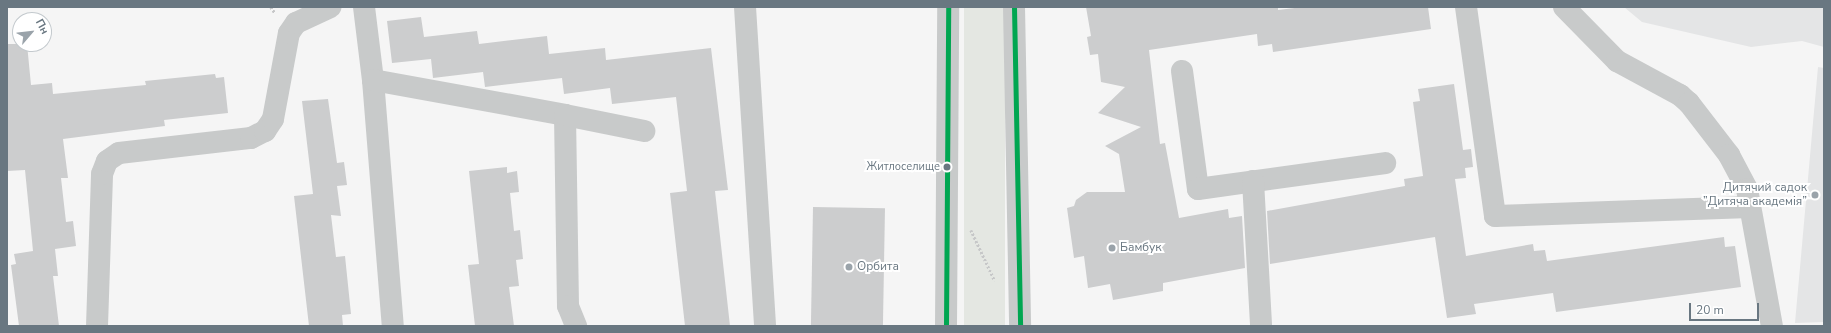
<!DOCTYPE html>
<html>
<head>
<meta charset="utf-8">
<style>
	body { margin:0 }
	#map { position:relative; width:1831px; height:333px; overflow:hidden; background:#f5f5f5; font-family:"Nunito Sans",sans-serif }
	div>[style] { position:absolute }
	.built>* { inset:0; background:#e4e5e6 }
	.green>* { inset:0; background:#e4e7e2; transform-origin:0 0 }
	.building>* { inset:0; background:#cccdce; transform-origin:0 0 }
	.path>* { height:2.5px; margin-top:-1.25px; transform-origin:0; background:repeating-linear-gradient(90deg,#c6c7c8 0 2px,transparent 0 4px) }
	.minor>* { height:22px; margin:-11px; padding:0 11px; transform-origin:11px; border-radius:11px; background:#c8caca }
	.bus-1>* { height:5px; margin:-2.5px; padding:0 2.5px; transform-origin:2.5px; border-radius:2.5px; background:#00a651 }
	.dots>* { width:11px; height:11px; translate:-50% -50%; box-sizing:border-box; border:2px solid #fff; border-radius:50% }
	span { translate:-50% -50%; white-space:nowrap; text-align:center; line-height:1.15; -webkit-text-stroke:4px #fff; paint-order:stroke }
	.bus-label { font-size:11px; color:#697781 }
	.right { translate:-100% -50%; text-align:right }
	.poi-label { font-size:12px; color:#697781 }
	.left { translate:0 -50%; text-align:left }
	.frame { position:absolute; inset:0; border:8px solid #697781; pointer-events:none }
	.north { position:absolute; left:12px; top:12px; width:40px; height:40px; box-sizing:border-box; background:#fff; border:1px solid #c3c9cd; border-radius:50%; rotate:62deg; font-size:11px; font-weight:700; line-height:16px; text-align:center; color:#697781 }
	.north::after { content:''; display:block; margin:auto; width:14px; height:18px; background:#9aa3aa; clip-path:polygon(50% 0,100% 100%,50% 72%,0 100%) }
	.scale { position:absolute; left:1689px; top:303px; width:70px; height:18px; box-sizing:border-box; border:2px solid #697781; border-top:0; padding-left:5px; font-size:12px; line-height:14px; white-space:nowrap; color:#697781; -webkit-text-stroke:3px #fff; paint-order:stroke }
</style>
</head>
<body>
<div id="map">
	<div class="built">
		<div style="clip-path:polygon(1624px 7px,1824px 7px,1824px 47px,1802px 41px,1751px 47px,1642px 22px)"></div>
		<div style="clip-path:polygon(1818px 67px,1824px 68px,1824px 322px,1795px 323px)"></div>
	</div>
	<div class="green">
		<div style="left:964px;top:7px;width:41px;height:319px"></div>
	</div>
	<div class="building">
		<div style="clip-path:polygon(1086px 7px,1278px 7px,1278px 10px,1303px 7px,1428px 7px,1431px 29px,1273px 52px,1272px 44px,1258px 46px,1257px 34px,1149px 50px,1160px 144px,1165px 143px,1179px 218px,1228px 209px,1229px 218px,1242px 216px,1245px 268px,1163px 283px,1163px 291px,1113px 300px,1110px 284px,1088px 288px,1084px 256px,1074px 258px,1067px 208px,1074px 206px,1076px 200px,1087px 192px,1125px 192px,1119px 154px,1105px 146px,1141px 127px,1098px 113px,1125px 87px,1101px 82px,1098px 54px,1090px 55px,1087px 37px,1091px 36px)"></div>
		<div style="clip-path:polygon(421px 17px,424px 37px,477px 31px,479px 44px,547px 36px,549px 54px,605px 48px,606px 60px,711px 48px,728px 190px,715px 191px,730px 326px,685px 326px,670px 193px,687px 191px,676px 97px,612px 104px,610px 88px,564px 94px,562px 78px,485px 87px,483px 72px,433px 78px,431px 59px,392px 63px,387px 21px)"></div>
		<div style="clip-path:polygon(7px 44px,27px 44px,31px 85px,52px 83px,53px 94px,146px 85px,145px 81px,215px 74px,216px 78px,224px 77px,228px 113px,164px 120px,165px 126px,63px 139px,68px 178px,61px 178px,66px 222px,73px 221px,76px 246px,55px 249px,58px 276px,53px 276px,59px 326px,19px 326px,11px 265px,16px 264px,14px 254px,33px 251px,25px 170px,7px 171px)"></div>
		<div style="clip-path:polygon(1454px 84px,1463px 150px,1471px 149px,1473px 167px,1465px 168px,1466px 178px,1455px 179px,1466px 256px,1533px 244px,1534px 251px,1545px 250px,1547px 261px,1724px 237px,1725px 247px,1735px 246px,1741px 287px,1556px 312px,1553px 293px,1474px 304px,1476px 314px,1447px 318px,1435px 237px,1270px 264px,1267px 211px,1405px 186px,1404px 179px,1423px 176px,1413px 102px,1420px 101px,1418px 89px)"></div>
		<div style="clip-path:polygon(328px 99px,337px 163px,344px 162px,347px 185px,337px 186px,341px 216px,331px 215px,336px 257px,345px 256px,351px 314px,342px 315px,343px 326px,309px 326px,294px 196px,313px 194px,302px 101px)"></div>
		<div style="clip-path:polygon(507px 167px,507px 173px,517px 171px,519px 192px,510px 193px,514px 231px,520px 230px,523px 259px,516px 260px,519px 286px,509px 287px,514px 326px,475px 326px,468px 265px,479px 264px,469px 171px)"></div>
		<div style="left:813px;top:207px;width:72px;height:119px;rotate:1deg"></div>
	</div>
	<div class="path">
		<div style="left:271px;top:7px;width:7px;rotate:56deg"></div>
		<div style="left:971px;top:230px;width:56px;rotate:64.8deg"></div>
	</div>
	<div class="minor">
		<div style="left:364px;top:7px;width:74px;rotate:83deg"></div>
		<div style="left:373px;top:80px;width:247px;rotate:85.4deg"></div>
		<div style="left:745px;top:7px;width:320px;rotate:86.4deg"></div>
		<div style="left:1014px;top:7px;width:319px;rotate:88.9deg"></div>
		<div style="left:1466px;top:7px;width:211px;rotate:82.1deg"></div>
		<div style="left:1495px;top:216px;width:255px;rotate:-2deg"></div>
		<div style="left:1564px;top:7px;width:76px;rotate:45.5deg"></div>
		<div style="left:1617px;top:61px;width:72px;rotate:28.4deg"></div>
		<div style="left:1680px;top:95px;width:12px;rotate:42deg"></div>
		<div style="left:1689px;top:103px;width:66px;rotate:52.4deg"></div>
		<div style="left:1729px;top:155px;width:38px;rotate:62deg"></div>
		<div style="left:1747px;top:189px;width:139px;rotate:79.7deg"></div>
		<div style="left:1182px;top:71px;width:119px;rotate:82.3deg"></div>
		<div style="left:1198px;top:189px;width:189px;rotate:-7.9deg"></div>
		<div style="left:373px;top:80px;width:195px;rotate:10.3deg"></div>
		<div style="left:565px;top:115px;width:191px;rotate:89.1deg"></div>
		<div style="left:568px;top:306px;width:22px;rotate:68deg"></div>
		<div style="left:565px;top:115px;width:81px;rotate:11.4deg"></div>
		<div style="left:1253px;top:181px;width:145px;rotate:86.8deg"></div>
		<div style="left:97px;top:326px;width:152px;rotate:-88.1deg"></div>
		<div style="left:102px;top:174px;width:14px;rotate:-69deg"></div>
		<div style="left:107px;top:161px;width:14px;rotate:-34deg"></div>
		<div style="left:119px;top:153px;width:133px;rotate:-6.5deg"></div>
		<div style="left:251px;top:138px;width:16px;rotate:-27deg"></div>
		<div style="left:265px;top:131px;width:14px;rotate:-56deg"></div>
		<div style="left:273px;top:119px;width:87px;rotate:-79.5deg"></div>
		<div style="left:289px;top:33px;width:12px;rotate:-55deg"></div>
		<div style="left:296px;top:23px;width:38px;rotate:-25deg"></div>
		<div style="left:946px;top:326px;width:319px;rotate:-89.6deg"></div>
	</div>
	<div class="bus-1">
		<div style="left:1014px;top:7px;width:319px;rotate:88.9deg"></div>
		<div style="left:946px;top:326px;width:319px;rotate:-89.6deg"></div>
	</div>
	<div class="dots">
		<div style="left:947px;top:167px;background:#697781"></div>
		<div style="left:1815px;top:195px;background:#9aa3aa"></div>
		<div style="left:1112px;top:248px;background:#9aa3aa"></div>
		<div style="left:849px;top:267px;background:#9aa3aa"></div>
	</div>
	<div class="bus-label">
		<span class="right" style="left:940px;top:167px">Житлоселище</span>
	</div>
	<div class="poi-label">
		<span class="right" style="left:1807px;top:195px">Дитячий садок<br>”Дитяча академія”</span>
		<span class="left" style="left:1120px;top:248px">Бамбук</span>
		<span class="left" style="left:857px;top:267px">Орбита</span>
	</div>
	<div class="frame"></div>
	<div class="north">Пн</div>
	<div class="scale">20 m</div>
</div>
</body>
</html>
